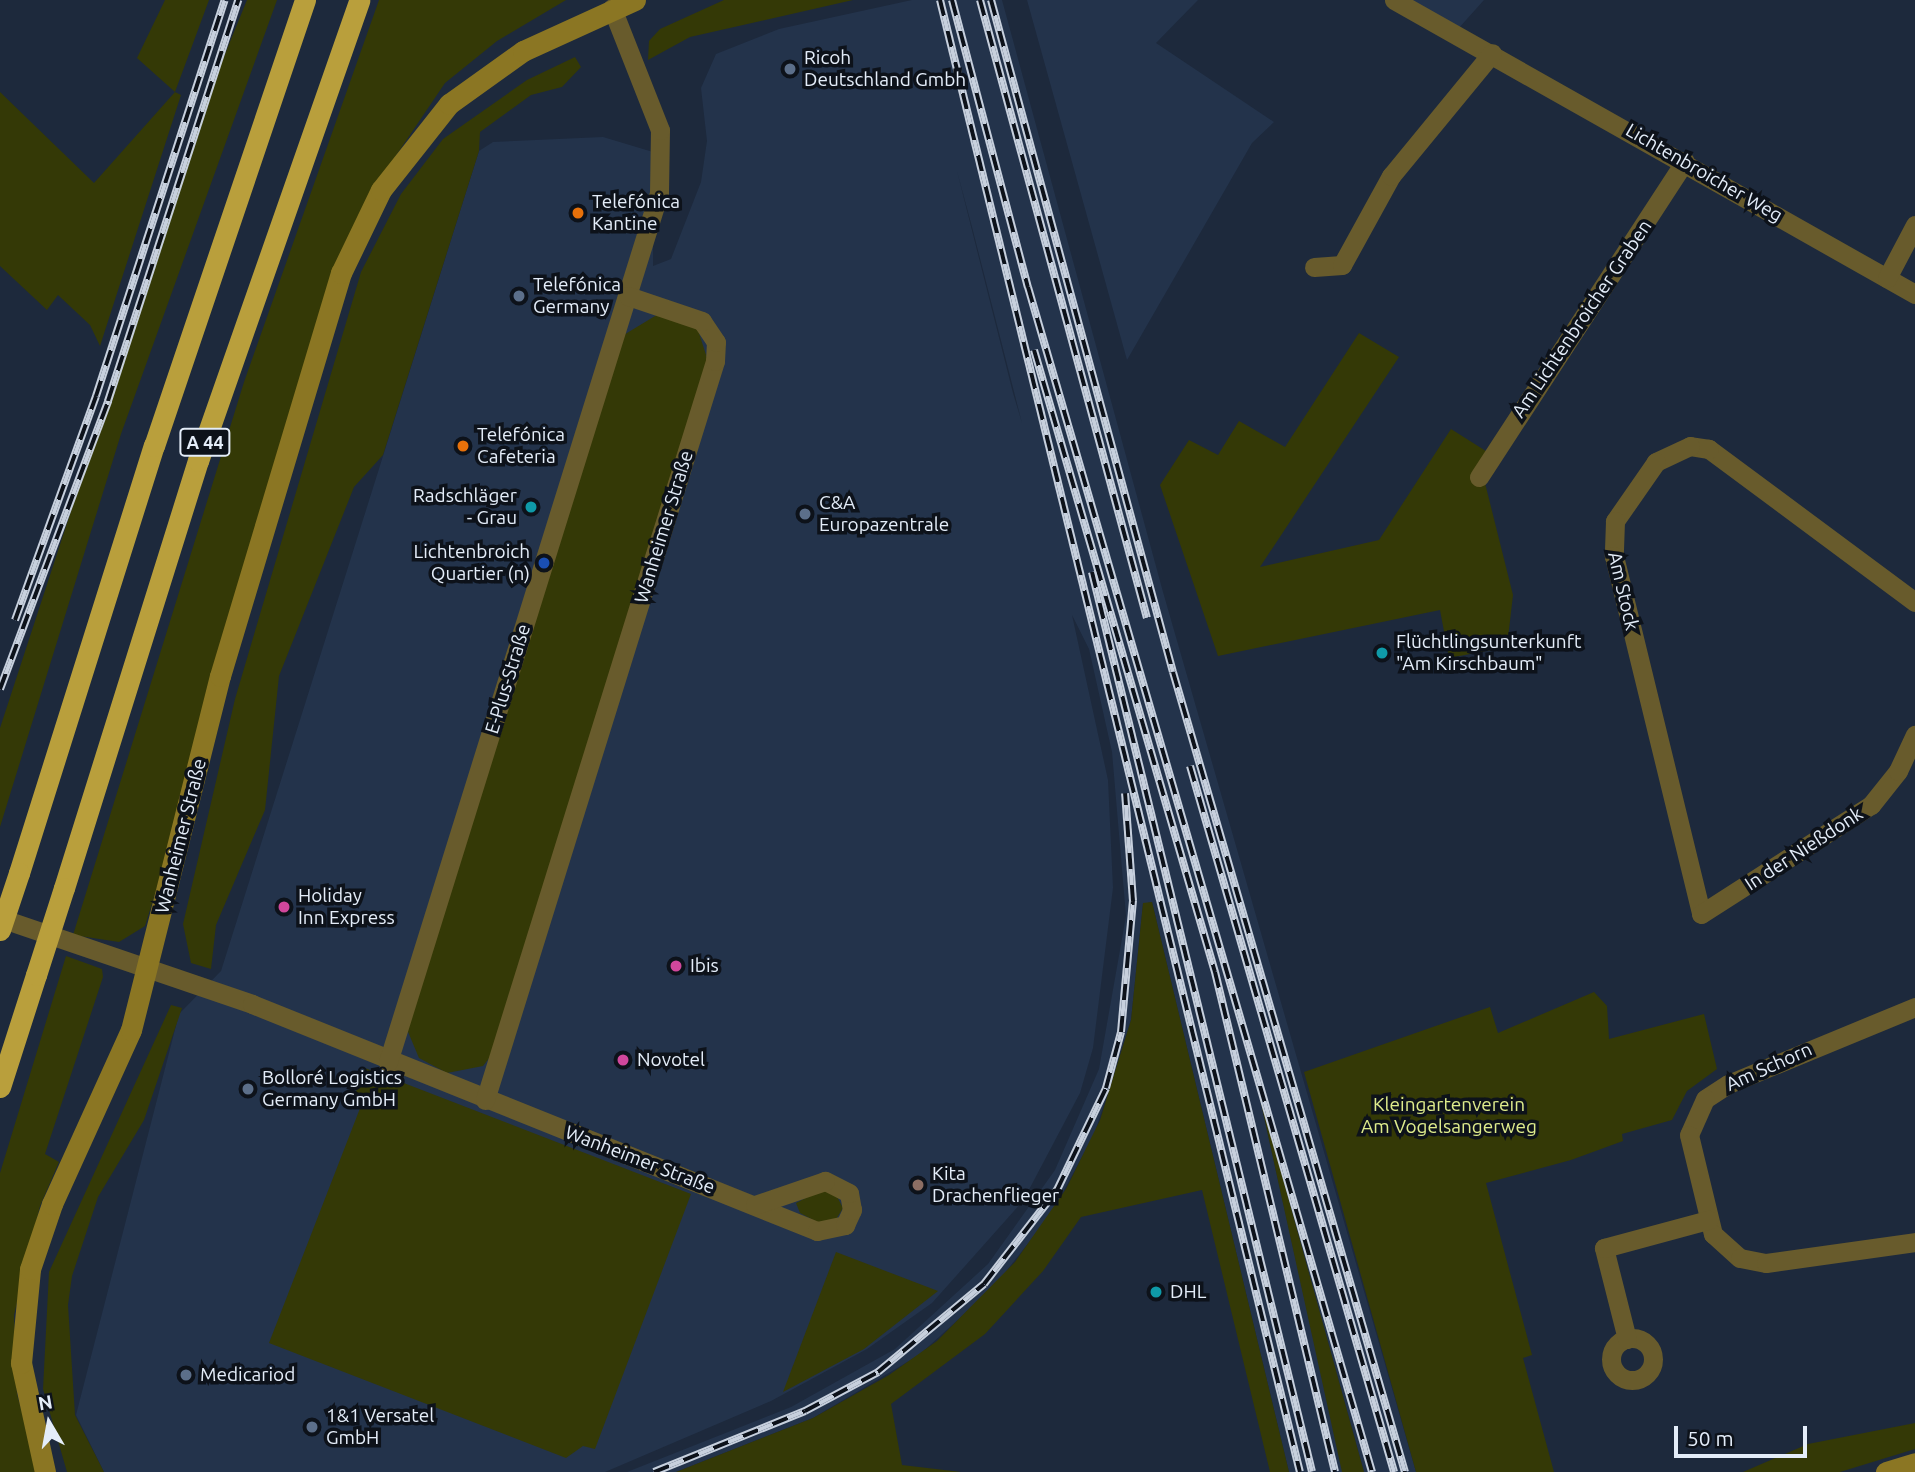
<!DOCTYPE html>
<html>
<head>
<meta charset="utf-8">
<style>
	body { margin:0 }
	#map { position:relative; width:1915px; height:1472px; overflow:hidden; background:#1d293c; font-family:Ubuntu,sans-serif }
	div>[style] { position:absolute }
	.built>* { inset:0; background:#23334b }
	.green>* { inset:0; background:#343906 }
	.street>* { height:19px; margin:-9.5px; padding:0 9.5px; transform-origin:9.5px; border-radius:9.5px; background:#685b2c }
	.street>.ring { margin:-9.5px; padding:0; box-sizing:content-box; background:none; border:19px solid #685b2c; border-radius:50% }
	.secondary>* { height:21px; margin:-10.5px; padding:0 10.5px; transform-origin:10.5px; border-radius:10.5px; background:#8b7623 }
	.highway>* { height:21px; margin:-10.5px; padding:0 10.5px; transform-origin:10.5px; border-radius:10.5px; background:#b99f3c }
	.rail>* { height:8px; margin-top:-4px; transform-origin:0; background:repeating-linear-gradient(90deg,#0d121a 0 16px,#c7d0dd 0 32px); box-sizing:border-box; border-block:2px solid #c7d0dd }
	.highway-bridge>* { height:21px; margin:-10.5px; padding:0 10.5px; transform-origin:10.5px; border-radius:10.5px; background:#b99f3c }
	.dots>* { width:19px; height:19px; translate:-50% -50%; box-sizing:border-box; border:4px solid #0d121a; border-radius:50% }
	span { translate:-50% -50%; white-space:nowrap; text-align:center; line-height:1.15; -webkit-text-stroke:7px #0d121a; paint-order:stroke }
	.shield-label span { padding:2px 5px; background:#0d121a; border:2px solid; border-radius:5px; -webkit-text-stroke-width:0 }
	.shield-label { font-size:18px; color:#e4edf9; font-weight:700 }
	.poi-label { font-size:19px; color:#e4edf9 }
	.left { translate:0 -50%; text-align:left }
	.right { translate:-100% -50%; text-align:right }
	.street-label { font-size:19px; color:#e4edf9 }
	.park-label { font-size:19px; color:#dfec8c }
	.north { position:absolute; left:14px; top:1388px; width:70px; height:70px; -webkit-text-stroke:5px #0d121a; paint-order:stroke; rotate:350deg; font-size:19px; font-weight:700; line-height:28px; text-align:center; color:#e4edf9 }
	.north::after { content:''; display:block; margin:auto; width:24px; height:32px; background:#e4edf9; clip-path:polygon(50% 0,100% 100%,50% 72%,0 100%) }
	.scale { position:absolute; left:1674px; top:1426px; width:133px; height:32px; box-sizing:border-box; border:4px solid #e4edf9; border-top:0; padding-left:9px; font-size:21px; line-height:24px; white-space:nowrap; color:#e4edf9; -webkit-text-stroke:5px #0d121a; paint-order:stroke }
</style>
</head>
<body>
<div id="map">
	<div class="built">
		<div style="clip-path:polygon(evenodd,912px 0,1002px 0,1163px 592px,1416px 1472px,1364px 1472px,1257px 1086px,1343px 1472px,1289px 1472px,1152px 902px,1143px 904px,1131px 1020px,1094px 1135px,1051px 1214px,993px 1288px,919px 1355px,813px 1418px,676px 1472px,627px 1472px,791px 1407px,895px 1349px,988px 1264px,1055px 1170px,1099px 1069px,1126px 916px,1112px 752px,1089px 649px,1072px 615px,1108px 780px,1113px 888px,1093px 1048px,1080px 1093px,1023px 1201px,932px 1303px,867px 1349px,771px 1401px,605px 1472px,104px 1472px,76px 1415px,179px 1014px,221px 971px,479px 151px,493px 142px,603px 137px,653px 152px,653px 266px,671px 259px,701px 182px,707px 141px,701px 88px,716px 54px,779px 29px,912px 0,957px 171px,972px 227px,1022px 423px,1013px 393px,957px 171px)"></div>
		<div style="clip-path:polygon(1027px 0,1198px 0,1156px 43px,1274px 122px,1252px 143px,1127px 360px)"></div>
		<div style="clip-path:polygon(1402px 0,1484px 0,1458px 29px)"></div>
	</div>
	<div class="green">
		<div style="clip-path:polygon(165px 0,209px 0,175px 92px,181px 95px,100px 346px,90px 325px,58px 295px,47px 310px,0 266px,0 92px,94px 183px,175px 92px,137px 58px)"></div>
		<div style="clip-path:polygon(247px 0,277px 0,121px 434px,0 827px,0 728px,203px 108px)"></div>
		<div style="clip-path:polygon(379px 0,566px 0,497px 41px,445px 83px,374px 188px,145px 926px,119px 942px,73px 935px,244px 382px)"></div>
		<div style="clip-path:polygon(724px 0,853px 0,690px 37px,648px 60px,649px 41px,660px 29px)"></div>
		<div style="clip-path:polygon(575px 57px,581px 67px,562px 87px,531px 95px,480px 132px,479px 151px,383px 455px,354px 487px,279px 676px,265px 810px,216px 925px,211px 969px,191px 963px,183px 924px,235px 699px,361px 272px,401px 194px,443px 139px,527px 80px)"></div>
		<div style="clip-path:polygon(660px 313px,697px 327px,709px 364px,490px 1057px,483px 1066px,447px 1073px,419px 1058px,406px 1027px,622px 336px)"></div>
		<div style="clip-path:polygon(1359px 333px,1399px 357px,1260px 567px,1379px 540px,1451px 429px,1489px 453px,1484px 479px,1513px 595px,1507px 647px,1449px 658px,1440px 610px,1218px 656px,1160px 485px,1189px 440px,1218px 455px,1239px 421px,1285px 447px)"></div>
		<div style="clip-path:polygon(1152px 902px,1289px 1472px,1270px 1472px,1202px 1190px,1081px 1217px,1043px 1271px,985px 1334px,891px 1404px,902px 1465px,961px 1472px,676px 1472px,813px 1418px,889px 1375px,937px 1341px,1015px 1262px,1066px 1189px,1100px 1120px,1131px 1020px,1143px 903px)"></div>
		<div style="clip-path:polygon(66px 956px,102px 969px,103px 977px,45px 1154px,59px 1162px,40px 1206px,14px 1315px,17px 1394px,38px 1472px,0 1472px,0 1173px)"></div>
		<div style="clip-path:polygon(1594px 992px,1607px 1006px,1609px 1039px,1704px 1014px,1717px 1069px,1687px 1091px,1672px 1120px,1622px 1134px,1623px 1141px,1571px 1160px,1486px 1183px,1532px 1355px,1523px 1358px,1554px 1472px,1416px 1472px,1304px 1072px,1490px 1007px,1498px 1033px)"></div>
		<div style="clip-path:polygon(171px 1005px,182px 1008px,144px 1120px,98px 1197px,72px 1276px,68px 1305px,75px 1415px,104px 1472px,67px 1472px,43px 1389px,49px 1272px)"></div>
		<div style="clip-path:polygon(365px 1068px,691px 1194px,595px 1449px,583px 1446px,566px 1458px,269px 1343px,364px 1098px,355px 1094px)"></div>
		<div style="clip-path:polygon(1257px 1085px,1364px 1472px,1342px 1472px)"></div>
		<div style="clip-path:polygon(823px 1189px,834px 1191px,843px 1208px,835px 1221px,821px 1224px,800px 1213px,796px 1203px)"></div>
		<div style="clip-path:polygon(836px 1252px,938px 1291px,864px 1349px,783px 1392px)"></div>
		<div style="clip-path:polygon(1915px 1423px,1915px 1449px,1840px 1472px,1743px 1472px,1808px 1444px)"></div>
	</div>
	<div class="street">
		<div style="left:1394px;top:0;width:598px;rotate:29.44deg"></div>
		<div style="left:1314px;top:267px;width:28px;rotate:-4deg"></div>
		<div style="left:1342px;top:265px;width:102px;rotate:-61.2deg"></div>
		<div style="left:1391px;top:176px;width:159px;rotate:-50.6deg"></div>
		<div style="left:1887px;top:278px;width:60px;rotate:-62.2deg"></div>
		<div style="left:1479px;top:477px;width:377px;rotate:-56.9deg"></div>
		<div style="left:1915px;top:602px;width:257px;rotate:-143.4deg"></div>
		<div style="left:1709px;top:449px;width:19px;rotate:-171deg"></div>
		<div style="left:1690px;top:446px;width:38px;rotate:155deg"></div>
		<div style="left:1656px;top:462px;width:72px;rotate:124.8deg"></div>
		<div style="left:1615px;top:521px;width:35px;rotate:92deg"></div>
		<div style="left:1614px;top:556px;width:368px;rotate:76.3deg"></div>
		<div style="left:1701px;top:914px;width:202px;rotate:-32.7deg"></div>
		<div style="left:1871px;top:805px;width:43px;rotate:-51.5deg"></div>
		<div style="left:1898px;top:771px;width:40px;rotate:-65deg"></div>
		<div style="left:0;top:918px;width:266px;rotate:18.8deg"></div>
		<div style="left:252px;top:1004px;width:609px;rotate:21.89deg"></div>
		<div style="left:817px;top:1231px;width:29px;rotate:-12deg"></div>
		<div style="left:845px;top:1225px;width:17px;rotate:-65deg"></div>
		<div style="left:852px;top:1210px;width:17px;rotate:-100deg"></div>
		<div style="left:849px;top:1193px;width:27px;rotate:-153deg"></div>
		<div style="left:825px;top:1181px;width:74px;rotate:161.1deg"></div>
		<div style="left:1915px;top:1007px;width:202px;rotate:157.6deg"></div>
		<div style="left:1728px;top:1084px;width:27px;rotate:147deg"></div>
		<div style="left:1705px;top:1099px;width:39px;rotate:114deg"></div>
		<div style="left:1689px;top:1135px;width:102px;rotate:76.4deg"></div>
		<div style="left:1713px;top:1234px;width:36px;rotate:42deg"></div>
		<div style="left:1740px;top:1258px;width:26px;rotate:11deg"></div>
		<div style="left:1766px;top:1263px;width:150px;rotate:-8deg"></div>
		<div style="left:388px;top:1062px;width:910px;rotate:-72.68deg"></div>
		<div style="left:659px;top:193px;width:63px;rotate:-89.1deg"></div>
		<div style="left:660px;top:130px;width:131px;rotate:-111.5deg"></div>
		<div style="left:485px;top:1100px;width:774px;rotate:-72.71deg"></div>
		<div style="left:715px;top:361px;width:19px;rotate:-87deg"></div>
		<div style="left:716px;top:342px;width:25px;rotate:-124deg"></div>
		<div style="left:702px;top:321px;width:78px;rotate:-161.3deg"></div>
		<div class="ring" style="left:1611px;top:1338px;width:23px;height:23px"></div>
		<div style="left:1627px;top:1339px;width:94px;rotate:-104.2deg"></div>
		<div style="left:1604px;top:1248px;width:108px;rotate:-15.1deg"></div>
	</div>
	<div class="secondary">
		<div style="left:45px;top:1472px;width:112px;rotate:-102.4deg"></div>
		<div style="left:21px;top:1363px;width:94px;rotate:-84.5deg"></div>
		<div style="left:30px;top:1269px;width:69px;rotate:-71.3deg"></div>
		<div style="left:52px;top:1204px;width:191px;rotate:-65.6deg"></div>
		<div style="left:131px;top:1030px;width:365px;rotate:-75.9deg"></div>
		<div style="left:220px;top:676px;width:421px;rotate:-73.3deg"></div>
		<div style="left:341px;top:273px;width:92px;rotate:-64.3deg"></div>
		<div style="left:381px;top:190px;width:110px;rotate:-51.7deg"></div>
		<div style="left:449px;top:104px;width:91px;rotate:-35.6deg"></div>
		<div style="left:523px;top:51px;width:123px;rotate:-24.5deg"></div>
		<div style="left:1886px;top:1472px;width:30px;rotate:-17deg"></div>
	</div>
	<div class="highway">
		<div style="left:19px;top:873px;width:448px;rotate:-72.5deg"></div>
		<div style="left:154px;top:446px;width:471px;rotate:-71.3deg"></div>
		<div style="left:64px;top:888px;width:448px;rotate:-72.6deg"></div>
		<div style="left:198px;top:461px;width:488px;rotate:-70.7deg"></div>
		<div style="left:0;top:1087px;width:118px;rotate:-72.2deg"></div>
	</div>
	<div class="rail">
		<div style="left:940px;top:0;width:1515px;rotate:76.26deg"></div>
		<div style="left:952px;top:0;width:297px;rotate:75.2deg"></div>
		<div style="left:1028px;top:287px;width:1234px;rotate:73.81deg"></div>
		<div style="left:980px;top:0;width:640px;rotate:74.88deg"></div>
		<div style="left:991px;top:0;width:696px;rotate:74.85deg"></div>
		<div style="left:1173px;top:672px;width:833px;rotate:73.83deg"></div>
		<div style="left:1034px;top:350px;width:648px;rotate:73.78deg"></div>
		<div style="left:1215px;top:972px;width:514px;rotate:76.5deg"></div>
		<div style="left:1092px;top:572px;width:926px;rotate:76.26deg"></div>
		<div style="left:15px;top:620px;width:238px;rotate:-70.1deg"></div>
		<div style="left:96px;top:396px;width:416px;rotate:-72deg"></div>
		<div style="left:0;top:689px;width:308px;rotate:-69.4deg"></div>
		<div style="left:108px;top:401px;width:422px;rotate:-72deg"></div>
		<div style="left:1190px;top:766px;width:735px;rotate:73.88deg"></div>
		<div style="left:654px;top:1472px;width:163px;rotate:-22deg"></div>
		<div style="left:805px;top:1411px;width:83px;rotate:-28.1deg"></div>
		<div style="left:878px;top:1372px;width:138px;rotate:-39.7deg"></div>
		<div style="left:984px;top:1284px;width:119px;rotate:-52.2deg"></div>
		<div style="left:1057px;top:1190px;width:113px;rotate:-64.3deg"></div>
		<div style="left:1106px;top:1088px;width:58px;rotate:-75deg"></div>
		<div style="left:1121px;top:1032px;width:132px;rotate:-84.8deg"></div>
		<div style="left:1133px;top:901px;width:108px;rotate:-94.2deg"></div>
	</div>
	<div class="highway-bridge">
		<div style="left:0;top:930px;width:60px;rotate:-71.6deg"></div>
		<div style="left:36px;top:975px;width:91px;rotate:-72.2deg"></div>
	</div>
	<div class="dots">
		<div style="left:790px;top:69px;background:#5c6f8a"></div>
		<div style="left:578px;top:213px;background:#e8710a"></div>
		<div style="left:519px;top:296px;background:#5c6f8a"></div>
		<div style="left:463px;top:446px;background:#e8710a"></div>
		<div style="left:531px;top:507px;background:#0f9aa8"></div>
		<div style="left:805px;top:514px;background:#5c6f8a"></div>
		<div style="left:544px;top:563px;background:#1a4fb4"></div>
		<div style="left:1382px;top:653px;background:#0f9aa8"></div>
		<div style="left:284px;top:907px;background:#d1479c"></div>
		<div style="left:676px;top:966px;background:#d1479c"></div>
		<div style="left:623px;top:1060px;background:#d1479c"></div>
		<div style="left:248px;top:1089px;background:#5c6f8a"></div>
		<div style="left:918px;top:1185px;background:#8d6e63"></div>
		<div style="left:1156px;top:1292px;background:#0f9aa8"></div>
		<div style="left:186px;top:1375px;background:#5c6f8a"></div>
		<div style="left:312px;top:1427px;background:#5c6f8a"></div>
	</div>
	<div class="shield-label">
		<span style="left:205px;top:442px">A 44</span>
	</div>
	<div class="poi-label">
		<span class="left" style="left:804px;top:69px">Ricoh<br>Deutschland Gmbh</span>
		<span class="left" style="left:592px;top:213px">Telefónica<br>Kantine</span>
		<span class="left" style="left:533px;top:296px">Telefónica<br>Germany</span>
		<span class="left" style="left:477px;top:446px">Telefónica<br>Cafeteria</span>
		<span class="right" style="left:517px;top:507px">Radschläger<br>- Grau</span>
		<span class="left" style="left:819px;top:514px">C&amp;A<br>Europazentrale</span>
		<span class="right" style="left:530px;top:563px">Lichtenbroich<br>Quartier (n)</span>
		<span class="left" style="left:1396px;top:653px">Flüchtlingsunterkunft<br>"Am Kirschbaum"</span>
		<span class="left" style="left:298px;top:907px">Holiday<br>Inn Express</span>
		<span class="left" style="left:690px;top:966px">Ibis</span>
		<span class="left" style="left:637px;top:1060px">Novotel</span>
		<span class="left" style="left:262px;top:1089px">Bolloré Logistics<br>Germany GmbH</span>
		<span class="left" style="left:932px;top:1185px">Kita<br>Drachenflieger</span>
		<span class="left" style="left:1170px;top:1292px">DHL</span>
		<span class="left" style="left:200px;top:1375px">Medicariod</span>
		<span class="left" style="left:326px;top:1427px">1&amp;1 Versatel<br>GmbH</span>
	</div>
	<div class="street-label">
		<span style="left:1704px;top:173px;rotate:30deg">Lichtenbroicher Weg</span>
		<span style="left:1582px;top:319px;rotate:-56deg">Am Lichtenbroicher Graben</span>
		<span style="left:664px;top:527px;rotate:-73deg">Wanheimer Straße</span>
		<span style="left:1623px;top:591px;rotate:77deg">Am Stock</span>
		<span style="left:508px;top:679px;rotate:-73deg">E-Plus-Straße</span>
		<span style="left:181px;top:836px;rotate:-76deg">Wanheimer Straße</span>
		<span style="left:1804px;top:849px;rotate:-33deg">In der Nießdonk</span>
		<span style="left:1769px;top:1067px;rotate:-24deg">Am Schorn</span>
		<span style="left:640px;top:1160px;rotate:21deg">Wanheimer Straße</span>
	</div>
	<div class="park-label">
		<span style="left:1449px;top:1116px">Kleingartenverein<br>Am Vogelsangerweg</span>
	</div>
	<div class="north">N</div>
	<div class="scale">50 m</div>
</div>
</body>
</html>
